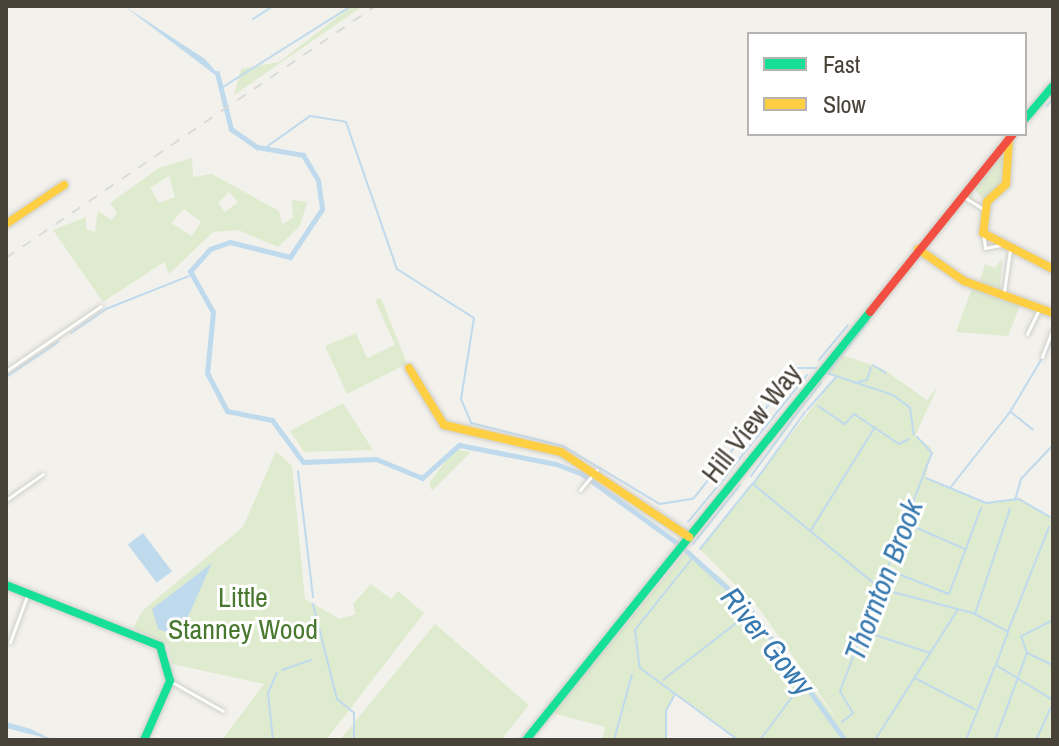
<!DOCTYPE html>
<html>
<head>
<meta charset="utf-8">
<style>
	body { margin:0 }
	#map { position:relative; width:1059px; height:746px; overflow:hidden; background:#f2f1ec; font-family:"Archivo Narrow",sans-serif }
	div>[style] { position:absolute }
	.green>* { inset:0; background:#dfebce }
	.water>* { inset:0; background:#c0daed; transform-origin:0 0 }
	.stream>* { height:2px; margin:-1px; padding:0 1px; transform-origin:1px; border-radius:1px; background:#c0daed }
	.river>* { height:5px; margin:-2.5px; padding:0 2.5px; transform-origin:2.5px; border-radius:2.5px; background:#c0daed }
	.roads { filter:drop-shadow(0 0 2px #cecdc8) drop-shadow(0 0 2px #cecdc8) }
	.street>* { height:3px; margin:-1.5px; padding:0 1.5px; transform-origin:1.5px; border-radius:1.5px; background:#fdfdfc }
	.fast>* { height:8px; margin:-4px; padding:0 4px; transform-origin:4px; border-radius:4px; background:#16e098 }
	.slow>* { height:8px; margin:-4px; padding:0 4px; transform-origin:4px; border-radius:4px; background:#ffcf43 }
	.jam>* { height:8px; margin:-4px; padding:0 4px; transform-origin:4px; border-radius:4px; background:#f24e42 }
	.rail>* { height:2px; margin-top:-1px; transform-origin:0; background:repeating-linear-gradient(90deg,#dadad9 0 10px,transparent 0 20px) }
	span { translate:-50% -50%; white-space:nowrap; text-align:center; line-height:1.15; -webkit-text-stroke:6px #fff; paint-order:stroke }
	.street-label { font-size:28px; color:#484239 }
	.park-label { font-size:28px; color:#48782e }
	.water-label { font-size:30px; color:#3779af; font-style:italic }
	.frame { position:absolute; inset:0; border:8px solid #484239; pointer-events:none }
	.legend { position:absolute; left:747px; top:32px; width:280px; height:104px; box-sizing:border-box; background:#fff; border:2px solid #b6b3b0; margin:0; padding:10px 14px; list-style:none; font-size:24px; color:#484239 }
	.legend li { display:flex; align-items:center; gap:16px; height:40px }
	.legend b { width:40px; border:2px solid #b6b3b0 }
</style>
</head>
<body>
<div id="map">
	<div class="green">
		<div style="clip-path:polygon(352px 6px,363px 6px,234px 95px,241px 69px,279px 62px)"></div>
		<div style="clip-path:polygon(1012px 144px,1004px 184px,984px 200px,974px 189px,972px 198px,983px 205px,972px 200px,967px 196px)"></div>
		<div style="clip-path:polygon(evenodd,192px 158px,193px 177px,212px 174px,279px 211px,282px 224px,293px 218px,292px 200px,307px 202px,300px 226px,278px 247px,238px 230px,213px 232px,169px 274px,164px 262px,103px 302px,53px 230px,86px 217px,86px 229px,95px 232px,98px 211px,112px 220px,117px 213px,110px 203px,159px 168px,192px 158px,169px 176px,175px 197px,159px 203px,150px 188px,169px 176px,192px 158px,229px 192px,238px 202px,225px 212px,218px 203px,229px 192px,192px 158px,184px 209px,201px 222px,192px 236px,171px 223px,184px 209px)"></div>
		<div style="clip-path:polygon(1002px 258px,1000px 289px,980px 281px,985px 264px,995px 268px)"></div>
		<div style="clip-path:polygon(972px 288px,1022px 300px,1008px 336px,956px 332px)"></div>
		<div style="clip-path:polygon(381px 298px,407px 364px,347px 394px,325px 346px,356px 333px,367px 358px,395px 345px,375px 300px)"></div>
		<div style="clip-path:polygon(842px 355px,883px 369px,927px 400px,938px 386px,915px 436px,931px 447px,926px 478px,986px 503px,1019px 499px,1053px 518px,1053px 740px,738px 740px,676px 693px,666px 711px,666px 740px,602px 740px,605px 727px,552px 713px,687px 551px,727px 583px,840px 723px,760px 610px,700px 549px,837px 376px,828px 373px)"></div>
		<div style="clip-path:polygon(343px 403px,373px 450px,304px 452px,290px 431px)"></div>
		<div style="clip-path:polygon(455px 449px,471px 452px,432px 491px,429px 483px)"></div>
		<div style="clip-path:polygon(276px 451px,292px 466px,305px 599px,340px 619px,356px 614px,353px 604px,371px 584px,391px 599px,398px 591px,424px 613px,326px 740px,222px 740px,264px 684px,172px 664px,168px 645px,133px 628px,143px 610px,243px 527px)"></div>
		<div style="clip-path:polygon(435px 624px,529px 705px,501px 740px,340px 740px)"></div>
	</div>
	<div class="water">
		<div style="clip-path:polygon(124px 6px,205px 59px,220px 76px,218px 77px)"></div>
		<div style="left:143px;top:533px;width:48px;height:19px;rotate:53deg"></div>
		<div style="clip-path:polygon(212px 563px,179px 637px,158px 629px,152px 609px)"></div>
		<div style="clip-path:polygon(6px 722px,31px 729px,53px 740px,6px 728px)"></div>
	</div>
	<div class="stream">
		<div style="left:253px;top:19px;width:24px;rotate:-33deg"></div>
		<div style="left:1053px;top:77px;width:1px;rotate:-90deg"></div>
		<div style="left:223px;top:87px;width:151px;rotate:-32.3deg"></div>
		<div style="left:1047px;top:106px;width:10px;rotate:-53deg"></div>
		<div style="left:265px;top:148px;width:55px;rotate:-35.4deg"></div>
		<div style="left:310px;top:116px;width:36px;rotate:9deg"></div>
		<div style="left:346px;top:122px;width:156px;rotate:70.9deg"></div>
		<div style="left:397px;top:269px;width:91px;rotate:32.5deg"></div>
		<div style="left:474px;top:318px;width:82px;rotate:99.1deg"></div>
		<div style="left:461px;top:399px;width:26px;rotate:67deg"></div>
		<div style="left:471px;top:423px;width:95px;rotate:14deg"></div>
		<div style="left:563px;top:446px;width:113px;rotate:30.9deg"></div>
		<div style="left:660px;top:504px;width:33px;rotate:-9deg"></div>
		<div style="left:693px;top:499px;width:168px;rotate:-51.3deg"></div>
		<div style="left:798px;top:368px;width:18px"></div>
		<div style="left:71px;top:333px;width:42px;rotate:-34.4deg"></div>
		<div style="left:106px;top:309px;width:89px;rotate:-21.7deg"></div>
		<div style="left:819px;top:360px;width:45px;rotate:-50.4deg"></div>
		<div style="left:873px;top:365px;width:15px;rotate:32deg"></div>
		<div style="left:829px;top:372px;width:65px;rotate:-51.9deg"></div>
		<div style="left:827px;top:373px;width:70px;rotate:18.4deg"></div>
		<div style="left:893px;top:395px;width:21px;rotate:37deg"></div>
		<div style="left:910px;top:408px;width:27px;rotate:82deg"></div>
		<div style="left:6px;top:377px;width:63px;rotate:-33.9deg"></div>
		<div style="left:855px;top:383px;width:12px;rotate:-14deg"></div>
		<div style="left:867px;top:380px;width:13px;rotate:-72deg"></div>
		<div style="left:818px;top:406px;width:32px;rotate:34deg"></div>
		<div style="left:845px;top:424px;width:13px;rotate:-48deg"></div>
		<div style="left:854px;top:414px;width:54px;rotate:33.7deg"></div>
		<div style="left:899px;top:444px;width:11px;rotate:-27deg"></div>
		<div style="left:802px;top:407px;width:31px;rotate:-52deg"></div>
		<div style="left:807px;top:410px;width:45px;rotate:-48.6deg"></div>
		<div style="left:805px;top:412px;width:89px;rotate:125.8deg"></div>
		<div style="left:753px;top:484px;width:166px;rotate:39.4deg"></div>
		<div style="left:881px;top:589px;width:95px;rotate:14.6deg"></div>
		<div style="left:973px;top:613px;width:40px;rotate:28deg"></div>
		<div style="left:1008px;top:632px;width:35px;rotate:110deg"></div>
		<div style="left:996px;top:665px;width:67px;rotate:31.6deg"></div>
		<div style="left:1011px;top:412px;width:28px;rotate:39deg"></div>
		<div style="left:298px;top:471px;width:127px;rotate:83.2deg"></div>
		<div style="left:728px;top:473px;width:126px;rotate:-51.1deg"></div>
		<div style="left:751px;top:476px;width:84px;rotate:-53.7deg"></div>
		<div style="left:926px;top:478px;width:65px;rotate:22.6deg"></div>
		<div style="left:986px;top:503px;width:33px;rotate:-7deg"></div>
		<div style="left:1019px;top:499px;width:36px;rotate:30deg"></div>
		<div style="left:950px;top:488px;width:97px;rotate:-51.7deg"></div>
		<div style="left:1010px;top:412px;width:84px;rotate:-59.2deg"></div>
		<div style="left:1015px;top:500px;width:22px;rotate:-74deg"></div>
		<div style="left:1021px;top:479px;width:47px;rotate:-46.7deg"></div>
		<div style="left:688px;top:522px;width:61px;rotate:-50.3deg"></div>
		<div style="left:910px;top:525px;width:60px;rotate:23.6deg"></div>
		<div style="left:811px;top:530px;width:121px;rotate:-58.1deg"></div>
		<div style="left:693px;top:544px;width:75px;rotate:-51.5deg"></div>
		<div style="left:700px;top:549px;width:83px;rotate:-51.3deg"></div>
		<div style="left:694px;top:556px;width:95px;rotate:128.6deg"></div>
		<div style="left:635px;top:630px;width:38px;rotate:83deg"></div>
		<div style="left:640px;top:668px;width:122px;rotate:36.3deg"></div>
		<div style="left:888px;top:589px;width:18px;rotate:-63deg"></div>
		<div style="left:896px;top:573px;width:57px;rotate:21.6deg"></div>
		<div style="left:949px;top:594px;width:92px;rotate:-69.6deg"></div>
		<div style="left:313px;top:604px;width:98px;rotate:75.8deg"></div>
		<div style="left:337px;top:699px;width:22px;rotate:39deg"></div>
		<div style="left:354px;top:713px;width:27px;rotate:90deg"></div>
		<div style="left:975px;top:614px;width:111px;rotate:-71.6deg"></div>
		<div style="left:1053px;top:620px;width:36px;rotate:153deg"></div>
		<div style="left:1021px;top:636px;width:18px;rotate:71deg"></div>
		<div style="left:1027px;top:653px;width:29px;rotate:25deg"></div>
		<div style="left:1008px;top:631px;width:112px;rotate:-68.5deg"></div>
		<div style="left:872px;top:634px;width:61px;rotate:18.1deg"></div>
		<div style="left:282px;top:670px;width:31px;rotate:-19deg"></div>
		<div style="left:915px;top:678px;width:67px;rotate:27.7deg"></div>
		<div style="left:663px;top:680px;width:103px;rotate:-37.9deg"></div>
		<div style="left:842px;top:722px;width:14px;rotate:-39deg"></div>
		<div style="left:853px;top:713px;width:26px;rotate:-121deg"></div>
		<div style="left:840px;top:691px;width:255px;rotate:-68.9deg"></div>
		<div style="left:932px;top:453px;width:22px;rotate:-133deg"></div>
		<div style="left:273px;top:740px;width:47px;rotate:-96.1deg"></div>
		<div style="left:268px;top:693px;width:22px;rotate:-66deg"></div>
		<div style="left:614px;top:740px;width:68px;rotate:-74.7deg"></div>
		<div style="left:666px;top:740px;width:29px;rotate:-90deg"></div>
		<div style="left:666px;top:711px;width:19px;rotate:-62deg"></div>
		<div style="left:760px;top:740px;width:64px;rotate:-53.3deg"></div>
		<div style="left:875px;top:740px;width:153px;rotate:-57.6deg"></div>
		<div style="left:966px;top:740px;width:79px;rotate:-68.6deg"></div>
		<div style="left:995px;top:740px;width:93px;rotate:-69.8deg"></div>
		<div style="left:1036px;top:740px;width:41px;rotate:-65.3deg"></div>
	</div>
	<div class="river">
		<div style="left:217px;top:73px;width:58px;rotate:76deg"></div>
		<div style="left:231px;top:129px;width:32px;rotate:35deg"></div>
		<div style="left:257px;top:147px;width:47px;rotate:9.9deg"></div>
		<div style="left:303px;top:155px;width:29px;rotate:59deg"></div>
		<div style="left:318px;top:180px;width:29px;rotate:82deg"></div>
		<div style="left:322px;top:209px;width:58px;rotate:123.7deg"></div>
		<div style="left:290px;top:257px;width:62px;rotate:-166deg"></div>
		<div style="left:230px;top:242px;width:21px;rotate:161deg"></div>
		<div style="left:210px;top:249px;width:30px;rotate:132deg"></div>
		<div style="left:190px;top:271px;width:47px;rotate:60.7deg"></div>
		<div style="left:213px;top:312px;width:61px;rotate:95.6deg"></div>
		<div style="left:207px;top:373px;width:43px;rotate:62.2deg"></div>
		<div style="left:227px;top:411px;width:46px;rotate:11.3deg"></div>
		<div style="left:272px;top:420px;width:52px;rotate:53.6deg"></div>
		<div style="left:303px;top:462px;width:73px;rotate:-2.4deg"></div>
		<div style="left:376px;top:459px;width:50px;rotate:22.4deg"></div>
		<div style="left:422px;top:478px;width:50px;rotate:-41.7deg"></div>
		<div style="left:459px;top:445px;width:99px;rotate:11.1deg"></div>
		<div style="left:556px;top:464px;width:28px;rotate:21deg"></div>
		<div style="left:582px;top:474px;width:117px;rotate:36deg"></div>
		<div style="left:683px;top:548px;width:89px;rotate:42.3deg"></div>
		<div style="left:749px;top:608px;width:163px;rotate:54deg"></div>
	</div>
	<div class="roads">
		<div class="street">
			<div style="left:964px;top:197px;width:25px;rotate:32deg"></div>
			<div style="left:983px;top:233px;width:15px;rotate:82deg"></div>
			<div style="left:985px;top:248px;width:16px;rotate:-11deg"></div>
			<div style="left:1004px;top:292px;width:42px;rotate:-81.9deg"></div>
			<div style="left:1027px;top:334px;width:28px;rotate:-64deg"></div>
			<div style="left:1042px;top:357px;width:30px;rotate:-69deg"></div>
			<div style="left:6px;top:371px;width:115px;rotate:-34.4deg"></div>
			<div style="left:580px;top:490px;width:26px;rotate:-50deg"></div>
			<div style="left:6px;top:500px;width:45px;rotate:-35.1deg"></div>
			<div style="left:10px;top:642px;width:52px;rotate:-69.8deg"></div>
			<div style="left:170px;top:681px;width:61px;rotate:29.5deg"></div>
		</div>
		<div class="fast">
			<div style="left:1025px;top:119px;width:43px;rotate:-49.7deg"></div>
			<div style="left:6px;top:585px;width:166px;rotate:21.6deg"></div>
			<div style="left:160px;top:646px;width:36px;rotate:74deg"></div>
			<div style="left:170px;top:681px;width:64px;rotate:113.8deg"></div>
			<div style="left:526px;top:740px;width:549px;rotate:-51.21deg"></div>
		</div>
		<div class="slow">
			<div style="left:1009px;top:138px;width:46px;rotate:93.7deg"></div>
			<div style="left:1006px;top:184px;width:26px;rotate:137deg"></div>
			<div style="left:987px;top:202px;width:31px;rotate:97deg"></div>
			<div style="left:983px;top:233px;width:79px;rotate:27.2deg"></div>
			<div style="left:6px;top:224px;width:70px;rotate:-33.9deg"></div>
			<div style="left:918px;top:249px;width:56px;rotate:34.8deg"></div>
			<div style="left:964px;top:281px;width:95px;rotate:19.8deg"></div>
			<div style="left:409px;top:368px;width:67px;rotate:58.4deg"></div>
			<div style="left:444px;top:425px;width:120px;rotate:13deg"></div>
			<div style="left:561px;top:452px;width:154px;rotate:33.6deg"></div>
		</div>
		<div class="jam">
			<div style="left:870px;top:312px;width:228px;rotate:-51.2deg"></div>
		</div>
	</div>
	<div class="rail">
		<div style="left:6px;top:258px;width:447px;rotate:-34.3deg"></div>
	</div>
	<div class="street-label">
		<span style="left:751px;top:423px;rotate:-52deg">Hill View Way</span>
	</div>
	<div class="park-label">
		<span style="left:243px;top:613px">Little<br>Stanney Wood</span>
	</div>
	<div class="water-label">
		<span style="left:883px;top:580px;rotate:-69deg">Thornton Brook</span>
		<span style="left:768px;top:641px;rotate:51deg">River Gowy</span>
	</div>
	<div class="frame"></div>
	<ul class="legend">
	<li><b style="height:10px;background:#16e098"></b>Fast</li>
	<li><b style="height:10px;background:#ffcf43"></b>Slow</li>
	</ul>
</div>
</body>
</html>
